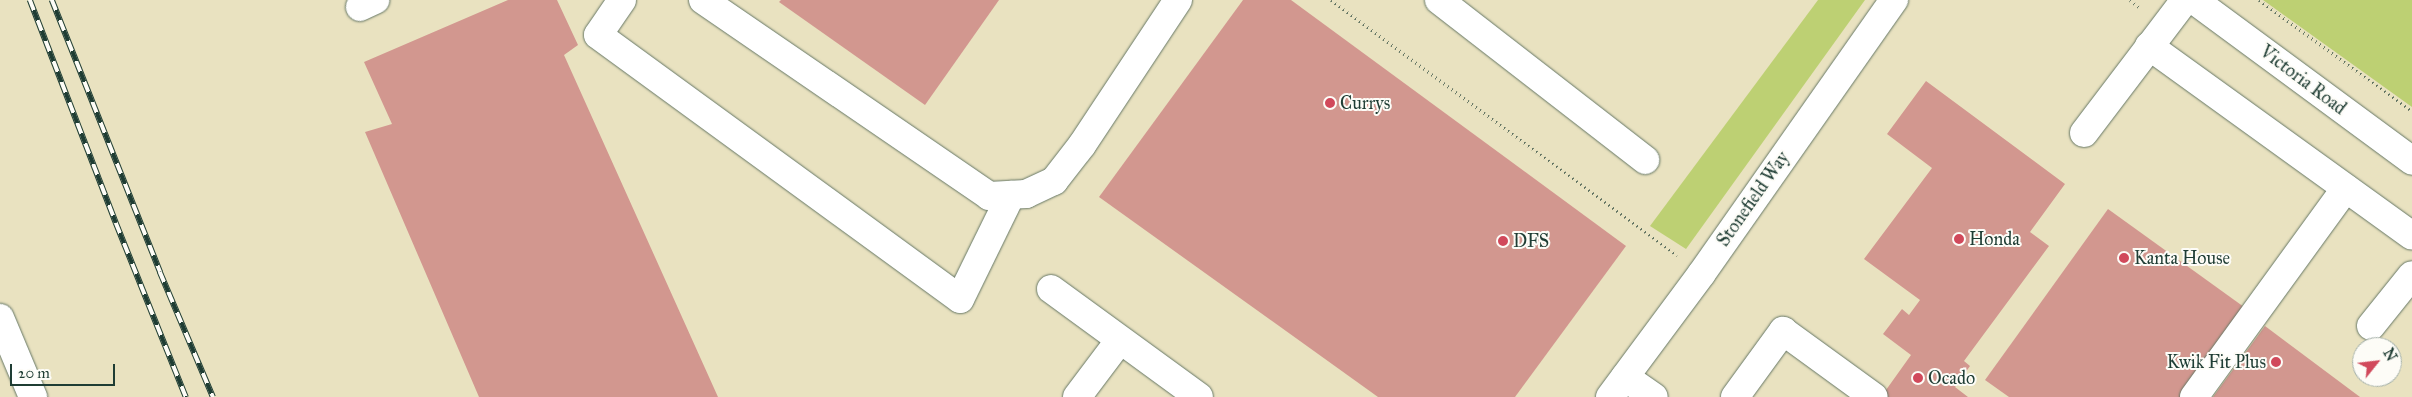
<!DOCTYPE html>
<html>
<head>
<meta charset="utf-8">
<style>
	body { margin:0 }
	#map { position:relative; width:2412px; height:397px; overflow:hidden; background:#e9e2c0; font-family:"IM FELL Great Primer",serif }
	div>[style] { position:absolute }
	.green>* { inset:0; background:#bdd073 }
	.building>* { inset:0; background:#d2978f }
	.path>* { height:3px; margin-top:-1.5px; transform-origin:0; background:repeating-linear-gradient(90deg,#667765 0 1px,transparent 0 5px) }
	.roads { filter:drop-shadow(0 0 1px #667765) drop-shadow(0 0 1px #667765) }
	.minor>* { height:28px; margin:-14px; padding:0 14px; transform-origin:14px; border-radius:14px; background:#fff }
	.rail>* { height:5.5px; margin-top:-2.75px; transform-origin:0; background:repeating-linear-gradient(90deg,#fdfcf7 0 11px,#1f3d34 0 22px); box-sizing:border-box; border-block:1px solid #1f3d34 }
	.dots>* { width:14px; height:14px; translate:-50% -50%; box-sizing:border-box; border:2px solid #fdfcf7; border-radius:50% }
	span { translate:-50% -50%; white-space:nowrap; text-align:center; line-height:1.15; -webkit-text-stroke:4px #fdfcf7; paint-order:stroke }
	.street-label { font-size:18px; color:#1f3d34 }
	.poi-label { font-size:18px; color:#1f3d34 }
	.left { translate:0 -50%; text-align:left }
	.right { translate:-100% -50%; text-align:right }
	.north { position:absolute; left:2352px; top:337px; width:50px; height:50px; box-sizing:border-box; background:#fdfcf7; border:1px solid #a4b0a9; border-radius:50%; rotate:61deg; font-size:14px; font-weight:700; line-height:20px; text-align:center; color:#1f3d34 }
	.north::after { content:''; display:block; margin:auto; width:18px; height:22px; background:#d1495b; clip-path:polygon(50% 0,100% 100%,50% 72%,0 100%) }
	.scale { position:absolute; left:10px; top:364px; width:105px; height:22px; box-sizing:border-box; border:2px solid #1f3d34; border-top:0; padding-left:6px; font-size:15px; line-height:18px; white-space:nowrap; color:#1f3d34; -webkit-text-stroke:4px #fdfcf7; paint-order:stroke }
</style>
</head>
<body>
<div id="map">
	<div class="green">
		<div style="clip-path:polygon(1818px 0,1865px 0,1686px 249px,1650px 226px)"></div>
		<div style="clip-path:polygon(2263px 0,2412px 0,2412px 107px)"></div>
	</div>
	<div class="building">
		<div style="clip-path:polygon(508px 0,557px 0,578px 45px,564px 55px,718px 397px,479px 397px,365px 132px,392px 124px,364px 62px)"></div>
		<div style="clip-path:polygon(781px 0,999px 0,925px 105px,779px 2px)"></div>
		<div style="clip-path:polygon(1243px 0,1291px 0,1626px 246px,1515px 397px,1378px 397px,1099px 197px)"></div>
		<div style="clip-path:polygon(1926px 81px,2065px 184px,2030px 232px,2049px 246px,1964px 361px,1970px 366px,1955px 387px,1968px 397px,1881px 397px,1911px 355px,1883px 334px,1902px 309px,1909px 315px,1920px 300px,1864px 259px,1932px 168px,1887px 134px)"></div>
		<div style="clip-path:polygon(2108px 209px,2244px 307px,2180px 397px,2009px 397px,1985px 380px)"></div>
		<div style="clip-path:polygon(2265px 326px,2360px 397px,2213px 397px)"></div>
	</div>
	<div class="path">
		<div style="left:1331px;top:0;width:430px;rotate:36.4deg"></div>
		<div style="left:2130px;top:0;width:11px;rotate:38deg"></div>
		<div style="left:2259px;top:0;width:189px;rotate:36deg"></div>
	</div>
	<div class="roads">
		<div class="minor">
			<div style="left:622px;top:0;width:42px;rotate:124.4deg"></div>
			<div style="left:598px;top:35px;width:448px;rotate:36.1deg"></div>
			<div style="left:960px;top:299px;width:116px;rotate:-63.9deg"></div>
			<div style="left:703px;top:0;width:347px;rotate:34.4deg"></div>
			<div style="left:989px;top:196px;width:37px;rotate:-3deg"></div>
			<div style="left:1026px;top:194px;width:31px;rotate:-25deg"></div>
			<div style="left:1054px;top:181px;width:46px;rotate:-52.1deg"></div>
			<div style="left:1082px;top:145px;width:174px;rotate:-56.5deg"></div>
			<div style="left:1439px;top:0;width:261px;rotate:37.8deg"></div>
			<div style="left:2194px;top:0;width:271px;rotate:36.4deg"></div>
			<div style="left:360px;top:7px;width:17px;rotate:-25deg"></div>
			<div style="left:2149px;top:46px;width:324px;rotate:35.8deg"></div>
			<div style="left:2084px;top:133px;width:167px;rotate:-52.8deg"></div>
			<div style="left:1051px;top:289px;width:183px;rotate:36.1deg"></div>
			<div style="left:0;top:318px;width:86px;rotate:67.3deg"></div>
			<div style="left:2371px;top:326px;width:65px;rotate:-51.2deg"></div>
			<div style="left:1625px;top:377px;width:35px;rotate:35deg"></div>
			<div style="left:1077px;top:397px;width:71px;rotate:-53deg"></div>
			<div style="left:1610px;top:397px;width:154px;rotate:-53.4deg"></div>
			<div style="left:1702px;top:273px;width:334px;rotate:-54.9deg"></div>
			<div style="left:1735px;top:397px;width:82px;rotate:-54deg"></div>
			<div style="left:1783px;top:331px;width:112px;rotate:36deg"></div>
			<div style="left:2194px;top:397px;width:258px;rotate:-54deg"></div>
		</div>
	</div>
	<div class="rail">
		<div style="left:30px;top:0;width:239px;rotate:68.9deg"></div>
		<div style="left:116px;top:223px;width:188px;rotate:68.1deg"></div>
		<div style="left:52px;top:0;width:293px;rotate:68.3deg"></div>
		<div style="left:160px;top:272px;width:136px;rotate:67deg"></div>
	</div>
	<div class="dots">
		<div style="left:1330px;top:103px;background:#d1495b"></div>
		<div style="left:1959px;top:239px;background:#d1495b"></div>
		<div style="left:1503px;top:241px;background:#d1495b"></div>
		<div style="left:2124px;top:258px;background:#d1495b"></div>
		<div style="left:2276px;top:362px;background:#d1495b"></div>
		<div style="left:1918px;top:378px;background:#d1495b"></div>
	</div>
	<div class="street-label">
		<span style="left:2303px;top:80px;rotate:37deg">Victoria Road</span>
		<span style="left:1753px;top:199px;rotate:-55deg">Stonefield Way</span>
	</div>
	<div class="poi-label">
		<span class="left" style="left:1340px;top:103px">Currys</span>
		<span class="left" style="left:1969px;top:239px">Honda</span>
		<span class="left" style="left:1513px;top:241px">DFS</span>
		<span class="left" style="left:2134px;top:258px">Kanta House</span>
		<span class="right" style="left:2266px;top:362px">Kwik Fit Plus</span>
		<span class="left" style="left:1928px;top:378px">Ocado</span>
	</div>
	<div class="north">N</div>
	<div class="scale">20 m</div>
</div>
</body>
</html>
